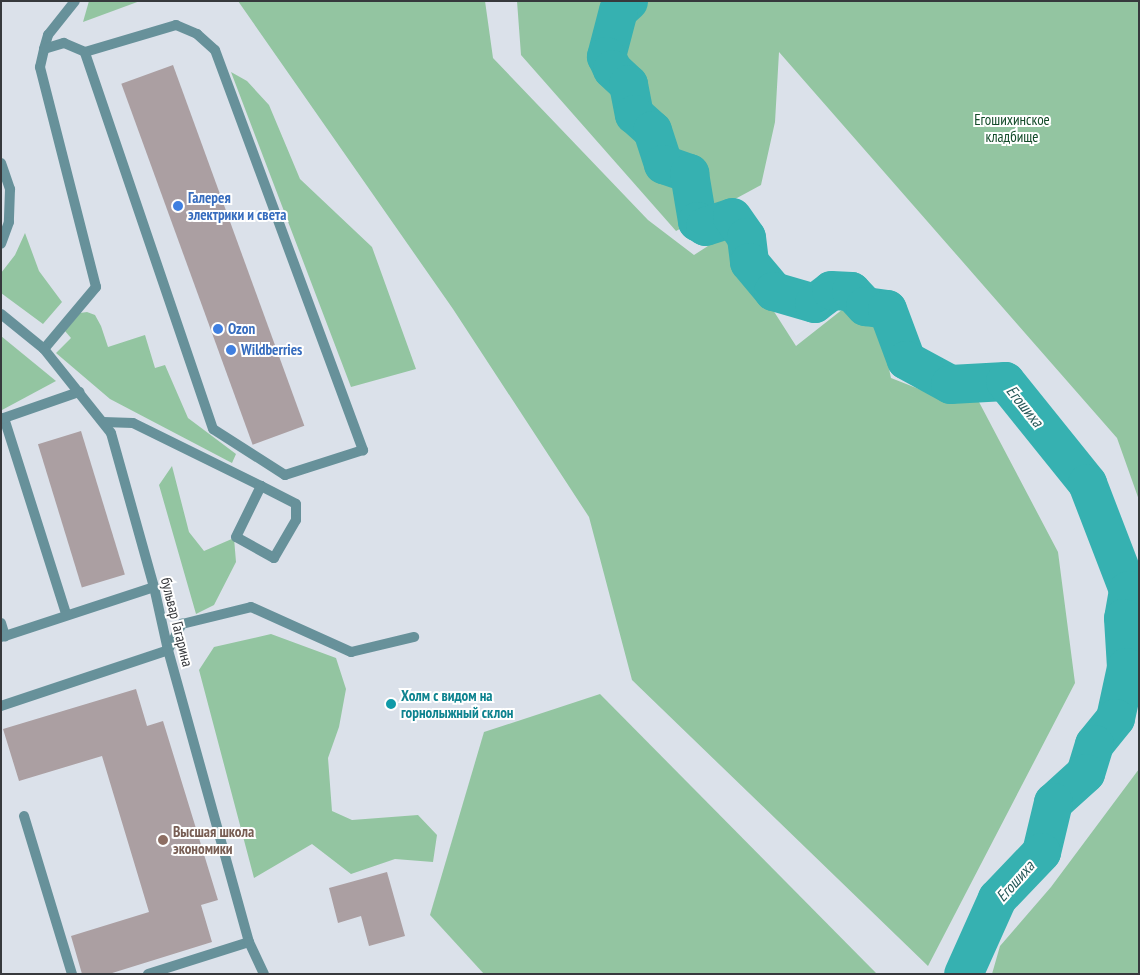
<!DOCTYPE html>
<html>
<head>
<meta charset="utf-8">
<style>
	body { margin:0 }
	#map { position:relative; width:1140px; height:975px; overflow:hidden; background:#dbe1ea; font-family:"PT Sans Narrow",sans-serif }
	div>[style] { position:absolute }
	.green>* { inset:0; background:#93c5a1 }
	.river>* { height:39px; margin:-19.5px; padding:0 19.5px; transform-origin:19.5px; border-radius:19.5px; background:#36b1b1 }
	.building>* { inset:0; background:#ab9fa2; transform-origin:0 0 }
	.service>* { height:10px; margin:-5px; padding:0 5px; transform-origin:5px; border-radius:5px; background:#67919a }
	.minor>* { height:10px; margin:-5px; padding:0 5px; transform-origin:5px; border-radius:5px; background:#67919a }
	.dots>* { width:14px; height:14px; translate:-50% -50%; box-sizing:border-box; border:2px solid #fff; border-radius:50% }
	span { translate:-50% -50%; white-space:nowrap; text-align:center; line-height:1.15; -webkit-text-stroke:4px #fff; paint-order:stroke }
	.park-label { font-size:15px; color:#134b29 }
	.shop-label { font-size:15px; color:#366cbe; font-weight:700 }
	.left { translate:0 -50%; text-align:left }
	.street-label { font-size:15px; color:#37393d }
	.culture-label { font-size:15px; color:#0d838f; font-weight:700 }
	.education-label { font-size:15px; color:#785e54; font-weight:700 }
	.water-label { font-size:16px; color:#265858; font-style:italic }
	.frame { position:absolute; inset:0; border:2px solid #37393d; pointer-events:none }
</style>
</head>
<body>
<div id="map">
	<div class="green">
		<div style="clip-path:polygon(89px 1px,140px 1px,83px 22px)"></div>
		<div style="clip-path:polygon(238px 1px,485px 1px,493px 58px,648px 220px,694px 255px,725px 235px,796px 346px,848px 305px,879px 322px,891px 378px,952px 402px,979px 402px,1058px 552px,1075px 683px,928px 966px,632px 680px,589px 517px,453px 309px)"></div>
		<div style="clip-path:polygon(517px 1px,1139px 1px,1139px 500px,1117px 438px,779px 52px,775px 122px,761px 185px,676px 231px,521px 55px)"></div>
		<div style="clip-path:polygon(231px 72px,247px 81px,269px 105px,300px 179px,372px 247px,416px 369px,351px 387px)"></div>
		<div style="clip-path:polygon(25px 233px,39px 271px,62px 302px,43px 324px,1px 293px,1px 273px,15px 255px)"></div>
		<div style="clip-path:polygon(87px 312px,95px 315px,101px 326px,108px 347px,145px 335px,155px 368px,165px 365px,188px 418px,236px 454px,232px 463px,110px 399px,56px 353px,71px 338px,65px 331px,80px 313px)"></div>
		<div style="clip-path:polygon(1px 336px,56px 381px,2px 410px,1px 409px)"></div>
		<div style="clip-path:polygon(172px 466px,189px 532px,204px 551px,234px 538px,236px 562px,214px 605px,196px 614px,159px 485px)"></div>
		<div style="clip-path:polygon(271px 634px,336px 658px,346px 689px,339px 727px,328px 758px,332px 811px,352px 820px,418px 815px,437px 835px,433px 862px,395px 859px,351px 874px,312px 844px,254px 878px,199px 670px,214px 647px)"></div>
		<div style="clip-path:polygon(600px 694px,877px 974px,484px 974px,430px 915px,484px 732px)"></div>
		<div style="clip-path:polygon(1139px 769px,1139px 974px,992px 974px,1000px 946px,1051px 887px)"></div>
	</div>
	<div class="river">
		<div style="left:628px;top:1px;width:13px;rotate:138deg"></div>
		<div style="left:618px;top:10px;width:48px;rotate:104.6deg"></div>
		<div style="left:606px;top:56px;width:14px;rotate:65deg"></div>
		<div style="left:612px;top:69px;width:22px;rotate:43deg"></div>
		<div style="left:628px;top:84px;width:31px;rotate:79deg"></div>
		<div style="left:634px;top:114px;width:24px;rotate:42deg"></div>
		<div style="left:652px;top:130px;width:36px;rotate:72deg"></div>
		<div style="left:663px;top:164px;width:28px;rotate:19deg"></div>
		<div style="left:689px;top:173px;width:49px;rotate:80.5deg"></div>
		<div style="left:697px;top:221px;width:9px;rotate:32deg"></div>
		<div style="left:705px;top:226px;width:28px;rotate:-18deg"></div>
		<div style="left:732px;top:217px;width:24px;rotate:55deg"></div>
		<div style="left:746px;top:237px;width:25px;rotate:83deg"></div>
		<div style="left:749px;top:262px;width:38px;rotate:50deg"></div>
		<div style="left:773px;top:291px;width:43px;rotate:16.3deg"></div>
		<div style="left:814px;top:303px;width:21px;rotate:-37deg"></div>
		<div style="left:831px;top:290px;width:20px;rotate:3deg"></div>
		<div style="left:851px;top:291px;width:21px;rotate:47deg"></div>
		<div style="left:865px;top:306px;width:22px;rotate:8deg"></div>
		<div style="left:887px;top:309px;width:54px;rotate:69.6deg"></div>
		<div style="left:906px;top:360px;width:50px;rotate:28.6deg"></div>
		<div style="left:950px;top:384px;width:55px;rotate:-3.1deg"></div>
		<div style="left:1005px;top:381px;width:131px;rotate:51.2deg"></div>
		<div style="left:1087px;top:483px;width:115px;rotate:69deg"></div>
		<div style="left:1128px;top:590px;width:28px;rotate:100deg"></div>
		<div style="left:1123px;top:618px;width:49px;rotate:86.5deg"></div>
		<div style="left:1126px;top:667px;width:52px;rotate:102.2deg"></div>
		<div style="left:1115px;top:718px;width:33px;rotate:129deg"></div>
		<div style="left:1094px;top:744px;width:30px;rotate:107deg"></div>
		<div style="left:1085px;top:773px;width:43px;rotate:137.8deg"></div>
		<div style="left:1053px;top:802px;width:51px;rotate:103.5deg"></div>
		<div style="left:1041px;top:852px;width:64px;rotate:133.7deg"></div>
		<div style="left:997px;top:898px;width:83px;rotate:114.1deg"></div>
	</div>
	<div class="building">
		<div style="left:173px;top:65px;width:384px;height:55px;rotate:70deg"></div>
		<div style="left:81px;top:431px;width:150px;height:45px;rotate:73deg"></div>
		<div style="clip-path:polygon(136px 689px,147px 726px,163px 721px,218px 900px,201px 905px,212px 942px,109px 974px,82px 974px,71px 936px,149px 912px,102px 756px,19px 781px,3px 729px)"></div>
		<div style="clip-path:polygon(387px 872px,405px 936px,369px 946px,361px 916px,338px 923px,329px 888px)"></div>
	</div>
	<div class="service">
		<div style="left:44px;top:49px;width:15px;rotate:-74deg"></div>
		<div style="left:48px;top:35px;width:43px;rotate:-51.5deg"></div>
		<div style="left:1px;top:163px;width:28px;rotate:71deg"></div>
		<div style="left:10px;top:189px;width:33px;rotate:92deg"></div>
		<div style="left:9px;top:222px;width:23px;rotate:110deg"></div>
		<div style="left:44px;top:349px;width:81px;rotate:-50deg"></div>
		<div style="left:96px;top:287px;width:227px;rotate:-104.3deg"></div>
		<div style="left:40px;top:67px;width:18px;rotate:-77deg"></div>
		<div style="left:44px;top:49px;width:21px;rotate:-17deg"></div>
		<div style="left:64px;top:43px;width:23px;rotate:23deg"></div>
		<div style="left:85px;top:52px;width:95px;rotate:-16.5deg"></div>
		<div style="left:176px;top:25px;width:23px;rotate:23deg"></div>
		<div style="left:197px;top:34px;width:24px;rotate:42deg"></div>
		<div style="left:215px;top:50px;width:427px;rotate:69.7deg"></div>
		<div style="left:363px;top:450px;width:82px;rotate:162.2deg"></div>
		<div style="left:285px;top:475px;width:85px;rotate:-147.4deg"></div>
		<div style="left:213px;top:429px;width:398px;rotate:-108.8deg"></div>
		<div style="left:4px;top:418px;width:205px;rotate:72.4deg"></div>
		<div style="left:1px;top:419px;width:83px;rotate:-19.1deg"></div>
		<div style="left:103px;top:422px;width:30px;rotate:2deg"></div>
		<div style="left:133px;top:423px;width:143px;rotate:26.2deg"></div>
		<div style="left:261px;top:486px;width:39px;rotate:27deg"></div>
		<div style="left:296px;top:504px;width:16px;rotate:90deg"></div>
		<div style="left:296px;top:520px;width:44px;rotate:120.1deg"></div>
		<div style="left:274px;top:558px;width:43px;rotate:-151.1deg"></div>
		<div style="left:236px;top:537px;width:57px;rotate:-63.9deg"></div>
		<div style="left:1px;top:623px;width:14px;rotate:73deg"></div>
		<div style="left:5px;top:636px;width:4px;rotate:166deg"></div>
		<div style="left:5px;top:636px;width:157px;rotate:-18.2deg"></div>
		<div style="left:1px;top:706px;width:176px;rotate:-18.5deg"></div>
		<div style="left:168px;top:650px;width:30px;rotate:-62deg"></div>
		<div style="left:182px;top:624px;width:71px;rotate:-13.8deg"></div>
		<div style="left:251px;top:607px;width:110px;rotate:24.2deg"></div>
		<div style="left:351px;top:652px;width:65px;rotate:-13.4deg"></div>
		<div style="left:24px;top:816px;width:165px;rotate:73.1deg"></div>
		<div style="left:148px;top:974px;width:106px;rotate:-17.6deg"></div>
	</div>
	<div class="minor">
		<div style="left:1px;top:314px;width:55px;rotate:39.1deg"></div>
		<div style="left:44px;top:349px;width:107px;rotate:51.4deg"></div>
		<div style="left:111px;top:433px;width:160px;rotate:74.4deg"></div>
		<div style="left:154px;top:587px;width:65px;rotate:77.5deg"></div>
		<div style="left:168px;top:650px;width:303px;rotate:74.5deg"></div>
		<div style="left:249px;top:942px;width:35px;rotate:65deg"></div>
	</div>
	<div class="dots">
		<div style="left:178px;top:206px;background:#3f7fe0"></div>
		<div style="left:218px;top:329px;background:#3f7fe0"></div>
		<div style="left:231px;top:350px;background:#3f7fe0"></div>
		<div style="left:391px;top:704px;background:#0f9aa8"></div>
		<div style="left:163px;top:840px;background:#8d6e63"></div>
	</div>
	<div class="park-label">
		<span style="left:1012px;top:128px">Егошихинское<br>кладбище</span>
	</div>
	<div class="shop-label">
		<span class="left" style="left:188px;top:206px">Галерея<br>электрики и света</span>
		<span class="left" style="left:228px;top:329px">Ozon</span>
		<span class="left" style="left:241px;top:350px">Wildberries</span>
	</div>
	<div class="street-label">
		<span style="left:177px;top:622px;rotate:76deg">бульвар Гагарина</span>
	</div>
	<div class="culture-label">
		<span class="left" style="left:401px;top:704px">Холм с видом на<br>горнолыжный склон</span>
	</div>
	<div class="education-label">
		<span class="left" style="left:173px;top:840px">Высшая школа<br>экономики</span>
	</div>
	<div class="water-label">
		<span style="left:1025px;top:406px;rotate:51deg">Егошиха</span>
		<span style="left:1015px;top:881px;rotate:-48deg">Егошиха</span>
	</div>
	<div class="frame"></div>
</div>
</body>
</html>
